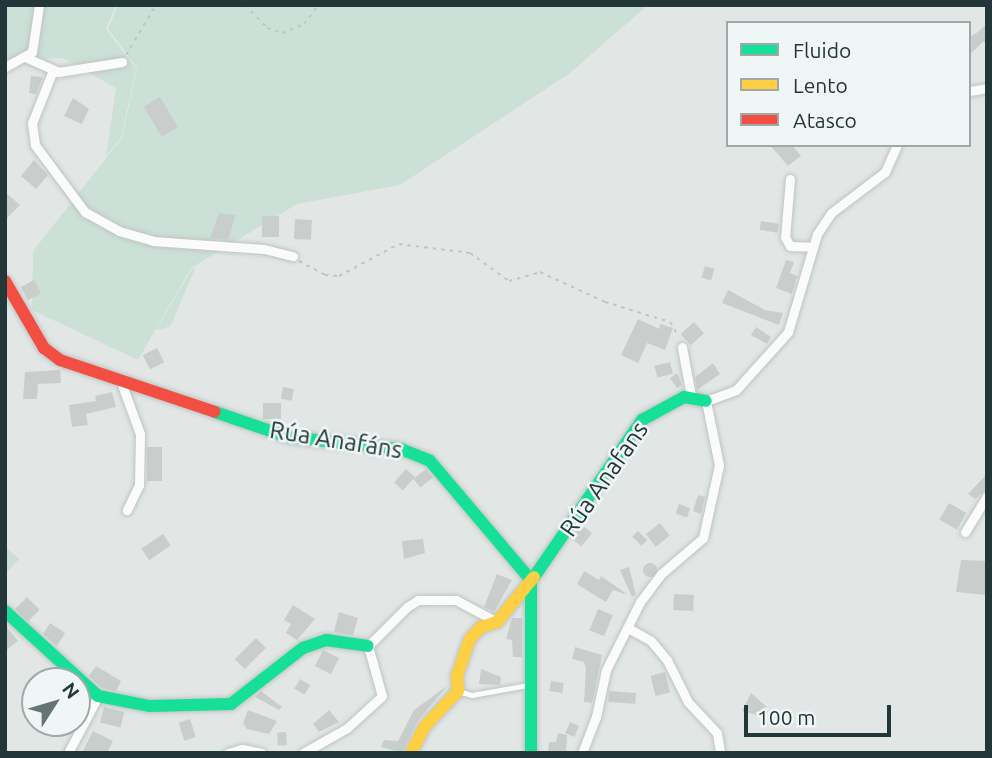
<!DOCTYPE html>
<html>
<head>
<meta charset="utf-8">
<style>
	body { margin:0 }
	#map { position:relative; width:992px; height:758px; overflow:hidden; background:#e2e7e6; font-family:Ubuntu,sans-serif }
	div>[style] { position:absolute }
	.green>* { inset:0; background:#cbe0d7 }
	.building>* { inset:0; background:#c9cecd; transform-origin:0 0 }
	.round { border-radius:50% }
	.path>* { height:2px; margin-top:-1px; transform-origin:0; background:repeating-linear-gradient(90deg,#bfc7c6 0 3.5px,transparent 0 8.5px) }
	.roads { filter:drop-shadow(0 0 2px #bfc4c3) drop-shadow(0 0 2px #bfc4c3) }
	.lane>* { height:4.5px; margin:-2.25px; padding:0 2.25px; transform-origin:2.25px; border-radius:2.25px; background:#fbfbfb }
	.street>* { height:9px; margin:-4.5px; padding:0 4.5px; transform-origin:4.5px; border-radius:4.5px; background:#fbfbfb }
	.fast>* { height:12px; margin:-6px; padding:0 6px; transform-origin:6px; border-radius:6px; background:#16e098 }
	.slow>* { height:12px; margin:-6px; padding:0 6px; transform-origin:6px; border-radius:6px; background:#ffcf43 }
	.jam>* { height:12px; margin:-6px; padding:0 6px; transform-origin:6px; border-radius:6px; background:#f24e42 }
	span { translate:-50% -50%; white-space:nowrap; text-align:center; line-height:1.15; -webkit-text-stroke:5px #f0f6f5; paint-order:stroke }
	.street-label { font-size:24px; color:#223838 }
	.frame { position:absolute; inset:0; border:7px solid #223838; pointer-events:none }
	.legend { position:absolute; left:726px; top:21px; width:245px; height:126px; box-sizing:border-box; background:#f0f6f5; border:2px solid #9eaaa9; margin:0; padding:9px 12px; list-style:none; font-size:21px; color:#223838 }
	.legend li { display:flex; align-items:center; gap:14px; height:35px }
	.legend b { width:35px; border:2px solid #9eaaa9 }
	.north { position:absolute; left:21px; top:667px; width:70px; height:70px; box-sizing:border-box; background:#f0f6f5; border:2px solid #9eaaa9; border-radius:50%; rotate:53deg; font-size:19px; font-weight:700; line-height:28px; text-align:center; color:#223838 }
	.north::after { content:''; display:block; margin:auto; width:24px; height:32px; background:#657575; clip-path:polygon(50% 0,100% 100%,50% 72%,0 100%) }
	.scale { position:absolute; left:744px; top:705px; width:147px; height:32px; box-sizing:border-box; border:4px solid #223838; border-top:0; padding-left:9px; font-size:21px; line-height:24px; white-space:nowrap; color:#223838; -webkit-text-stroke:5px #f0f6f5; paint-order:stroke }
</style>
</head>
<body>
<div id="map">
	<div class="green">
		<div style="clip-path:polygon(5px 5px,116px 5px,106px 29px,136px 69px,121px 138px,106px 156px,116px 88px,63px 58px,5px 59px)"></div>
		<div style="clip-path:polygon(118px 5px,648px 5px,570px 73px,400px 185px,297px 204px,191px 268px,138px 360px,32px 310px,33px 251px,122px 138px,137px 68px,108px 29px)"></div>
		<div style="clip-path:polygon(196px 266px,170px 327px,156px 330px,192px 269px)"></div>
		<div style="clip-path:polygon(5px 546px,19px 559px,5px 574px)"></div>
	</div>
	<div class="building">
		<div style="clip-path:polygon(987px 23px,987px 45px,984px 41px,969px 55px,969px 32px,971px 36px,978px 32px)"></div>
		<div style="clip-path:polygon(31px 76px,43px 77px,36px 94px,29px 93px)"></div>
		<div style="left:160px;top:97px;width:35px;height:19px;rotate:59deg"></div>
		<div style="clip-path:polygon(73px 98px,89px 109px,82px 124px,64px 116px)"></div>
		<div style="clip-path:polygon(770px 145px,792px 145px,801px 156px,788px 166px)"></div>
		<div style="clip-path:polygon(34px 160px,48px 175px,36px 189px,21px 176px)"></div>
		<div style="clip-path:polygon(5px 192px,20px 205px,5px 220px)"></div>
		<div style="clip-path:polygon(219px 213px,235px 215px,229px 239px,210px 238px)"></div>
		<div style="left:262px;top:216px;width:17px;height:21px"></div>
		<div style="left:295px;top:219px;width:17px;height:20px;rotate:3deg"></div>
		<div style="left:761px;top:221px;width:18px;height:9px;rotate:9deg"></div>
		<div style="clip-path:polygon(786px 260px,794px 262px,790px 273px,797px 276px,792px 294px,776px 288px)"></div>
		<div style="left:705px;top:266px;width:10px;height:12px;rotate:17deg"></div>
		<div style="left:34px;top:280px;width:15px;height:15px;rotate:62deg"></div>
		<div style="clip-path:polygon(728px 290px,765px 310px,783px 313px,779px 325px,722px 303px)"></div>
		<div style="clip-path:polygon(638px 319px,659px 329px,660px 324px,673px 328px,665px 350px,647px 343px,638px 363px,621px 355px)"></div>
		<div style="left:694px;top:322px;width:15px;height:18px;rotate:48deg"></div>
		<div style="clip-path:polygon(756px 327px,771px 337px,767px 344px,751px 335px)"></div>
		<div style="left:157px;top:348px;width:16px;height:16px;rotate:63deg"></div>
		<div style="left:670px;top:362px;width:12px;height:16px;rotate:76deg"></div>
		<div style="clip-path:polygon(713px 363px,720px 374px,697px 390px,695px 377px)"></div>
		<div style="clip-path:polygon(60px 370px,61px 383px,38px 384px,37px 399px,23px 399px,25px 372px)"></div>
		<div style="clip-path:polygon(677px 373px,682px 385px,677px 388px,670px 378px)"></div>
		<div style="left:283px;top:387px;width:11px;height:12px;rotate:10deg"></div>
		<div style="clip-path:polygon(112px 392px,116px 407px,86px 414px,88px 425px,72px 427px,69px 405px,96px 401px,95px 396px)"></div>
		<div style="left:263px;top:403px;width:18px;height:16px"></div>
		<div style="left:147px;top:447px;width:15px;height:34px"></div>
		<div style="left:406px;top:469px;width:12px;height:18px;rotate:42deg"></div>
		<div style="left:426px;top:469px;width:11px;height:16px;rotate:52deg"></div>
		<div style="clip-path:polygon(987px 474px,987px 489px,975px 499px,968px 494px)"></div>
		<div style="clip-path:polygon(698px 495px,705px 497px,701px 514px,693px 511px)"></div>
		<div style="left:949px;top:503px;width:20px;height:19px;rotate:30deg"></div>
		<div style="left:679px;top:504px;width:12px;height:10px;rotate:20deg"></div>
		<div style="left:660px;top:523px;width:16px;height:18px;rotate:52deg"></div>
		<div style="left:582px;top:525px;width:13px;height:17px;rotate:39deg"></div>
		<div style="left:638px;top:531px;width:13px;height:8px;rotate:45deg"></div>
		<div style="left:163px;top:534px;width:14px;height:26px;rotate:56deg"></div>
		<div style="clip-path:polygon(423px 539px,425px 553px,404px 559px,402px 541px)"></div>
		<div style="clip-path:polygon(961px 560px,987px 561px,987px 595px,956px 592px)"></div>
		<div class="round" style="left:643px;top:563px;width:14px;height:14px"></div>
		<div style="clip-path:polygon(629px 567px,636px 595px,632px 597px,620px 570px)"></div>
		<div style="clip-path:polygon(584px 571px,599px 580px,601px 576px,628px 595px,613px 590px,606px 602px,577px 584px)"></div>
		<div style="clip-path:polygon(497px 574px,512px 580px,494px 612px,484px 607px)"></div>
		<div style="left:674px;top:594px;width:20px;height:16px;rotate:3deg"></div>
		<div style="left:27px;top:597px;width:18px;height:17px;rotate:45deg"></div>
		<div style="clip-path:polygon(293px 605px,315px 619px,297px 640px,286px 633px,291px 624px,284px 620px)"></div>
		<div style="left:598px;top:609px;width:16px;height:23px;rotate:22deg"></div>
		<div style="clip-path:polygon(339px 612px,358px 618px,353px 635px,334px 632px)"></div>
		<div style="clip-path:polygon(512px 618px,522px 618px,522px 657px,513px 657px,512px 640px,506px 639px)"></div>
		<div style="clip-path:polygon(50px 623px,65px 633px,57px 646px,43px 634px)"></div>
		<div style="clip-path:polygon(5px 625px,18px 641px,5px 651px)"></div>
		<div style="left:256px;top:638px;width:14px;height:30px;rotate:45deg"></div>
		<div style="clip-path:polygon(575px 647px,602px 655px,592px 703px,584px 702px,586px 669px,584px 662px,572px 659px)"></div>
		<div style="left:323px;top:650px;width:18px;height:18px;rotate:27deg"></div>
		<div style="clip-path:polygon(96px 666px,121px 681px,116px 691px,102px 688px,89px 676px)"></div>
		<div style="clip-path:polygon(52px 668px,58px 671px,69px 681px,44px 681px)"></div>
		<div style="clip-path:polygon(481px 669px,501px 677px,500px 685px,479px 684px)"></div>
		<div style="left:665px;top:672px;width:21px;height:15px;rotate:76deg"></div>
		<div style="left:300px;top:679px;width:12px;height:11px;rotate:31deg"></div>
		<div style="left:551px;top:681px;width:13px;height:10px;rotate:9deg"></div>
		<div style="clip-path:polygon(447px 686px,417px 722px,402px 753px,381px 747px,384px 740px,398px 741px,414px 710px)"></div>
		<div style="clip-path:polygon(261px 691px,282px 707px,279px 710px,255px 697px)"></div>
		<div style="left:609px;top:691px;width:27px;height:11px;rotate:4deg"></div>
		<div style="clip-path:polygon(751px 693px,767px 707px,760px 716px,742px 711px)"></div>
		<div style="left:104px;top:707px;width:21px;height:16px;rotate:14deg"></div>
		<div style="clip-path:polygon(248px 710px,277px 721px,269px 734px,247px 729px,243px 723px)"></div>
		<div style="clip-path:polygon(329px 710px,339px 722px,319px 732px,313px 724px)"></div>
		<div style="left:190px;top:719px;width:19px;height:12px;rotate:72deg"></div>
		<div style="left:570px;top:722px;width:10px;height:12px;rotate:24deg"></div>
		<div style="clip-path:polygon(93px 731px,113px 741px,107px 753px,82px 753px)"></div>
		<div style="left:286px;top:732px;width:13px;height:9px;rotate:86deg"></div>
		<div style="clip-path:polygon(558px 733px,567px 735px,566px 753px,548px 753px,549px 742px,556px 742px)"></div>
	</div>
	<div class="path">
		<div style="left:245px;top:5px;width:32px;rotate:46deg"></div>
		<div style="left:267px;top:28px;width:16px;rotate:18deg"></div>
		<div style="left:282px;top:33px;width:24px;rotate:-22deg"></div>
		<div style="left:304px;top:24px;width:24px;rotate:-52deg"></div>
		<div style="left:126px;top:55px;width:58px;rotate:-59deg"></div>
		<div style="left:299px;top:261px;width:30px;rotate:28deg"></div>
		<div style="left:325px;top:275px;width:14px;rotate:4deg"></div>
		<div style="left:339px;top:276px;width:68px;rotate:-28.1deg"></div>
		<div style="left:399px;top:244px;width:72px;rotate:7.2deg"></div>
		<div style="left:470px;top:253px;width:48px;rotate:35.7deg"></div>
		<div style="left:509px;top:281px;width:32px;rotate:-16deg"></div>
		<div style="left:540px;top:272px;width:72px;rotate:24.8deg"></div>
		<div style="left:605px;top:302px;width:68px;rotate:17.1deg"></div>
		<div style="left:670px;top:322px;width:17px;rotate:59deg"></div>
	</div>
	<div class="roads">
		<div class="lane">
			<div style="left:458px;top:691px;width:15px;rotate:16deg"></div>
			<div style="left:472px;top:695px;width:57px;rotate:-10.1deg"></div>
		</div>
		<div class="street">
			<div style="left:25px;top:57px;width:36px;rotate:24deg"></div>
			<div style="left:58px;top:72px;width:65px;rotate:-8.9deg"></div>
			<div style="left:5px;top:67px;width:31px;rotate:-29deg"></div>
			<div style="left:32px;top:52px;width:48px;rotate:-81.5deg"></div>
			<div style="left:53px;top:70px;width:57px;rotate:111.6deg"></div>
			<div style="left:32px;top:123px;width:22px;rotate:82deg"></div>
			<div style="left:35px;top:145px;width:84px;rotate:53.3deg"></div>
			<div style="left:85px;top:212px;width:39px;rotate:29deg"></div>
			<div style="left:119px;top:231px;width:35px;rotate:16deg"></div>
			<div style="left:153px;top:241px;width:111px;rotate:4.1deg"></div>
			<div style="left:264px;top:249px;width:30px;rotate:14deg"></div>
			<div style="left:969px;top:91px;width:18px;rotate:-9deg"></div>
			<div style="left:790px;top:179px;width:58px;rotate:94.9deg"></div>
			<div style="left:785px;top:237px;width:10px;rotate:61deg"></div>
			<div style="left:790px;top:246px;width:23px;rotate:2deg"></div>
			<div style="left:682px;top:347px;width:50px;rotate:79.6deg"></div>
			<div style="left:121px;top:382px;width:55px;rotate:69.9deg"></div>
			<div style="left:140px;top:434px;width:51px;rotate:91.1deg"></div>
			<div style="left:139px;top:485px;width:28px;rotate:116deg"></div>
			<div style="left:965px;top:532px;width:42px;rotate:-58.6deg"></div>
			<div style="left:628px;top:628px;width:26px;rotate:29deg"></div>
			<div style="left:651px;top:641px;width:25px;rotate:50deg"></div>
			<div style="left:667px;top:660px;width:47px;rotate:63.4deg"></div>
			<div style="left:688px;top:702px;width:42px;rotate:46.9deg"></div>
			<div style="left:717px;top:733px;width:20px;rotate:81deg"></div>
			<div style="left:68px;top:753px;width:64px;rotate:-62.2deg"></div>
			<div style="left:228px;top:753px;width:15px;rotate:-16deg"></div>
			<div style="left:242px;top:749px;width:20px;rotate:11deg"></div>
			<div style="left:303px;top:753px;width:51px;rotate:-29.6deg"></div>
			<div style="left:347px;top:728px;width:47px;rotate:-42.4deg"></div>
			<div style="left:382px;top:696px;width:52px;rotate:-105.6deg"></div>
			<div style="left:368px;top:646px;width:55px;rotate:-45deg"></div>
			<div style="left:407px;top:607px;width:13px;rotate:-32deg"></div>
			<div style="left:418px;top:600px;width:38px"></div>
			<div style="left:456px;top:600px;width:47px;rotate:28.2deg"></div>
			<div style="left:582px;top:753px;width:39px;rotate:-69deg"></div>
			<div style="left:596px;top:717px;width:48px;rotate:-78deg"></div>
			<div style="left:606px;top:670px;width:76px;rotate:-63.4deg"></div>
			<div style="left:640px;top:602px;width:35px;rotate:-53deg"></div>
			<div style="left:661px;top:574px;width:55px;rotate:-40.6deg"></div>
			<div style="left:703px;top:538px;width:75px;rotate:-77.6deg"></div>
			<div style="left:719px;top:465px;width:65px;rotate:-101.5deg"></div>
			<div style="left:706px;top:401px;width:32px;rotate:-20deg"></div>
			<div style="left:736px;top:390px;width:78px;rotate:-48.1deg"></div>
			<div style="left:788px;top:332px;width:102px;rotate:-73.5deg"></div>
			<div style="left:817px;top:234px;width:25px;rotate:-56deg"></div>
			<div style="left:831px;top:213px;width:68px;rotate:-37.2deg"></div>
			<div style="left:885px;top:172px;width:30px;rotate:-66deg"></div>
		</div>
		<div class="fast">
			<div style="left:215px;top:412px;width:77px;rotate:18.9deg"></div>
			<div style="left:288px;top:437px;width:114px;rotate:6.1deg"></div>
			<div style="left:401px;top:449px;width:31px;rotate:22deg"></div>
			<div style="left:430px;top:461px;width:156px;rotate:49.7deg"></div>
			<div style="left:531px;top:580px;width:173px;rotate:90deg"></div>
			<div style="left:534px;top:577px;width:191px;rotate:-55.5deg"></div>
			<div style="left:642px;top:420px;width:48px;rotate:-28.7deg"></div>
			<div style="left:684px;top:397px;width:22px;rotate:10deg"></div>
			<div style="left:5px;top:611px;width:126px;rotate:42.4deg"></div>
			<div style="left:98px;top:696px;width:53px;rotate:10.9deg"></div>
			<div style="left:150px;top:706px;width:81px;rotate:-1.4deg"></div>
			<div style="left:231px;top:704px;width:91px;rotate:-37.9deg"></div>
			<div style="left:303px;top:648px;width:24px;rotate:-19deg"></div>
			<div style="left:326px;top:640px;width:42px;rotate:8.1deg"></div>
		</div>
		<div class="slow">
			<div style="left:411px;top:753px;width:30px;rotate:-63deg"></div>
			<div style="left:425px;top:726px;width:48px;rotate:-46.7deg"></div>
			<div style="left:458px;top:691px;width:15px;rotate:-94deg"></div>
			<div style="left:457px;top:676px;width:39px;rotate:-71deg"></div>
			<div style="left:470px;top:639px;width:16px;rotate:-47deg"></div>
			<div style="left:481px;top:627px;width:17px;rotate:-17deg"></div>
			<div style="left:497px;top:622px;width:58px;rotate:-50.6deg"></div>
		</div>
		<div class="jam">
			<div style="left:5px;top:281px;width:78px;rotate:59.8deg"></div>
			<div style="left:44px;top:348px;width:20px;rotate:37deg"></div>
			<div style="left:60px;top:360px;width:163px;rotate:18.5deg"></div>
		</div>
	</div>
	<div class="street-label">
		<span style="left:336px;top:440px;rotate:9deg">Rúa Anafáns</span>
		<span style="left:604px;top:479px;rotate:-55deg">Rúa Anafans</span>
	</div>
	<div class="frame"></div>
	<ul class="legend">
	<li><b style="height:9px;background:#16e098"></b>Fluido</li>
	<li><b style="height:9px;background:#ffcf43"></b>Lento</li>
	<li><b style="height:9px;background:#f24e42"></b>Atasco</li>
	</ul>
	<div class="north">N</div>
	<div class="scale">100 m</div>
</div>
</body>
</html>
